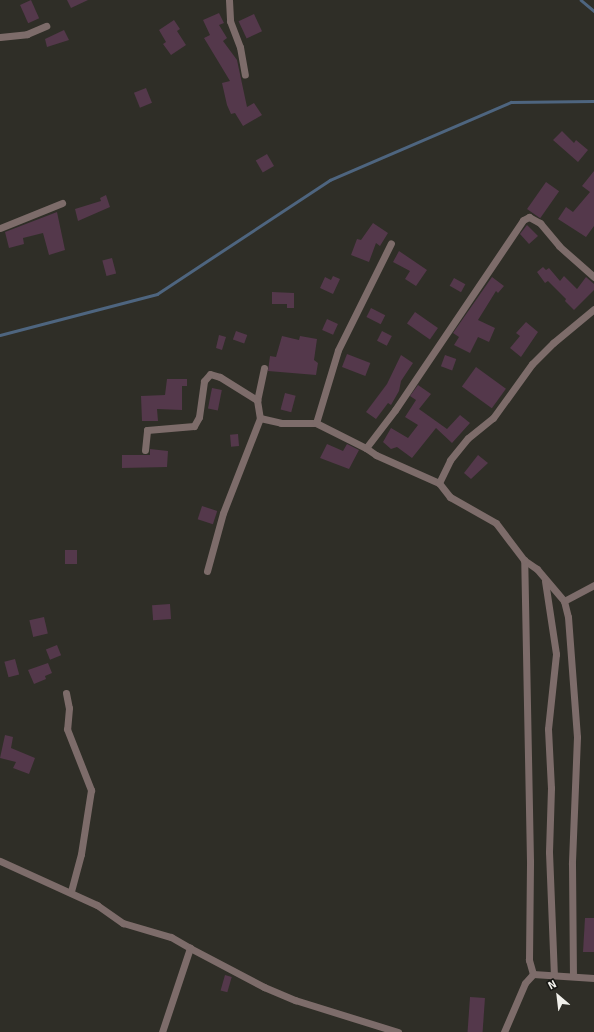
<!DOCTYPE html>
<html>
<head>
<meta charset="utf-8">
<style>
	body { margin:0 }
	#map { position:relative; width:594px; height:1032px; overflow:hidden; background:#2f2e27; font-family:Signika,sans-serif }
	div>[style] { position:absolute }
	.stream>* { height:2.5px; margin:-1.25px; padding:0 1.25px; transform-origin:1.25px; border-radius:1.25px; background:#4e657f }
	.building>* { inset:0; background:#54384b; transform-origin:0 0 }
	.street>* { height:7px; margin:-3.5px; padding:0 3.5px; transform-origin:3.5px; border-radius:3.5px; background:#7d6c6a }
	span { translate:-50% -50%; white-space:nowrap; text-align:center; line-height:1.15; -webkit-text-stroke:3px #161613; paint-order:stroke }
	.north { position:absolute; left:538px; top:976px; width:40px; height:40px; -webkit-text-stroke:3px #161613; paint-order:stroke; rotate:332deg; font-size:11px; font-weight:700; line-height:16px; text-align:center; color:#f1f0eb }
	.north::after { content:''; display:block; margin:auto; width:14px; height:18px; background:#f1f0eb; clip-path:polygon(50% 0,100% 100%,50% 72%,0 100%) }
</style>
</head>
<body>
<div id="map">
	<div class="stream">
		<div style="left:581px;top:0;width:17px;rotate:40deg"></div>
		<div style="left:0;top:335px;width:162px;rotate:-14.6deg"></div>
		<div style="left:157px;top:294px;width:207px;rotate:-33.4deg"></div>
		<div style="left:330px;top:180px;width:197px;rotate:-23.3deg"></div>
		<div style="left:511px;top:102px;width:83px;rotate:-0.7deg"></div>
	</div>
	<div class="building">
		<div style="left:31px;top:0;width:20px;height:12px;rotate:66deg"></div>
		<div style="clip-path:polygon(67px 0,88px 0,71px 8px)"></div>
		<div style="clip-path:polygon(219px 13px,224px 23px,219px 25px,227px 38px,223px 41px,237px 60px,247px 107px,254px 103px,262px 115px,243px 126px,235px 113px,231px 114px,227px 105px,222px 83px,230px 81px,204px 38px,210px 35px,203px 20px)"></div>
		<div style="left:254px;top:14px;width:19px;height:17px;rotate:65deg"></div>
		<div style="clip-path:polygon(174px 20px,180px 29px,177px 31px,186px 45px,171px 55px,163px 44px,166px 42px,159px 30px)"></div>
		<div style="clip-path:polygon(64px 30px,69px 40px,47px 47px,45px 39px)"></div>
		<div style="left:146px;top:88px;width:16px;height:13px;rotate:68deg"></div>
		<div style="clip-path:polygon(562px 131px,574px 143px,576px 140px,588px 150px,578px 162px,553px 140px)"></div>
		<div style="left:267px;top:154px;width:14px;height:13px;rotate:60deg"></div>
		<div style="clip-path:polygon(594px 171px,594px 226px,586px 237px,558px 219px,566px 207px,573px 212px,590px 192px,582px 186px)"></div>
		<div style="left:546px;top:182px;width:16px;height:33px;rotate:35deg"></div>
		<div style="clip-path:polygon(106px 195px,110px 207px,78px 221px,75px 209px,101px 201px,100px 198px)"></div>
		<div style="clip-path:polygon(57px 212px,65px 250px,49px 255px,43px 233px,23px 238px,24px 244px,9px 248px,5px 232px)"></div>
		<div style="clip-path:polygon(373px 223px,388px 233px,380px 246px,376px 243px,369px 262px,351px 255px,357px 239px,361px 240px)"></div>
		<div style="clip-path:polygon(527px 225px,538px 236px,529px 244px,520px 234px)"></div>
		<div style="clip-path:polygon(399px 251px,427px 270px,416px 286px,405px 279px,410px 271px,393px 262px)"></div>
		<div style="left:112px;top:258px;width:16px;height:10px;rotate:75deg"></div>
		<div style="clip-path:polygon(543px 267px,546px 270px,549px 268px,560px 281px,564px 276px,577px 289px,586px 277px,594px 284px,594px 290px,574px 310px,565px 301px,566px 299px,548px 281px,545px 283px,537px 272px)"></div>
		<div style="clip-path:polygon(333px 276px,340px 279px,333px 294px,320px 288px,325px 277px,331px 280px)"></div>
		<div style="clip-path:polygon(492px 277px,504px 286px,498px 293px,496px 291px,478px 320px,495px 328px,489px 342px,478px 337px,470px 353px,454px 345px,459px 337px,453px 333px)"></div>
		<div style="left:454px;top:278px;width:13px;height:9px;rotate:29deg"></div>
		<div style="clip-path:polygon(272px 292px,294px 293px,294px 308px,287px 308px,287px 304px,272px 304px)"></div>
		<div style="left:371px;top:308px;width:16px;height:10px;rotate:27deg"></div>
		<div style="left:415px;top:312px;width:28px;height:14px;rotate:35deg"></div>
		<div style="left:327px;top:319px;width:12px;height:12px;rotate:24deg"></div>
		<div style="clip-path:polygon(526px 322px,538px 332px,521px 357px,510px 348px,520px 336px,516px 333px)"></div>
		<div style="left:236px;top:331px;width:12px;height:9px;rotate:20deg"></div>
		<div style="left:382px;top:331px;width:11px;height:11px;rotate:27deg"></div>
		<div style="clip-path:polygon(219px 335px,226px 337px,222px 350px,216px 348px)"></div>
		<div style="clip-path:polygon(282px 336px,299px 340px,300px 336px,317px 339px,314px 360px,318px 363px,316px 375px,268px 371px,270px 356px,276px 357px)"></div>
		<div style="left:347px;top:354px;width:25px;height:14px;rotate:21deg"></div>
		<div style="clip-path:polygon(401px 355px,413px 363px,401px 381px,399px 391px,391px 405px,388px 403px,376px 419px,366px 412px,387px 384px)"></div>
		<div style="left:445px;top:355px;width:12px;height:12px;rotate:20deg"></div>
		<div style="left:476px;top:367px;width:37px;height:24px;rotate:36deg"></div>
		<div style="clip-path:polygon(167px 379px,187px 379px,187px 386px,182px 386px,182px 410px,157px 409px,158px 421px,142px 421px,141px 396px,165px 395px)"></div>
		<div style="clip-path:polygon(418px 385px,431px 394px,419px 409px,447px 429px,460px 415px,470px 423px,452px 443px,436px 428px,412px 458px,397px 447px,391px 449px,383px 442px,391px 428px,408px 438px,418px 425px,405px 417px,416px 400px,410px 396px)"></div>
		<div style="left:212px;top:388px;width:10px;height:21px;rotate:11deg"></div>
		<div style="left:285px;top:393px;width:11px;height:17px;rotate:15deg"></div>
		<div style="left:238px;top:434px;width:12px;height:8px;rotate:85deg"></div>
		<div style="clip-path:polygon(327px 444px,343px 451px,347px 444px,359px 450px,349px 469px,320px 458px)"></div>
		<div style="clip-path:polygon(150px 449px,168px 451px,167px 467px,122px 468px,122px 455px,150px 455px)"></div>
		<div style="clip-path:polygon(478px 455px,488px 463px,471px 479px,464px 473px)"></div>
		<div style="left:202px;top:506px;width:16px;height:14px;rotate:18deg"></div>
		<div style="left:65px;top:550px;width:12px;height:14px"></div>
		<div style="left:170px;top:604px;width:15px;height:18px;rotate:86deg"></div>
		<div style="left:44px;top:617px;width:17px;height:15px;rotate:77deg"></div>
		<div style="left:57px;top:645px;width:11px;height:12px;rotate:68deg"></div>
		<div style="left:15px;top:659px;width:16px;height:11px;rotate:75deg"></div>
		<div style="clip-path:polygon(48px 663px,52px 673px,45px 676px,46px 679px,34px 684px,28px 670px)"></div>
		<div style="clip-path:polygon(5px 735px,13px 737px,11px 748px,35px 758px,29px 774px,13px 768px,16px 762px,0 758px)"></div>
		<div style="clip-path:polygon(585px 918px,594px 918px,594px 952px,583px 952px)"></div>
		<div style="left:225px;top:975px;width:7px;height:16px;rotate:16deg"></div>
		<div style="left:470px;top:997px;width:15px;height:35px;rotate:4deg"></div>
	</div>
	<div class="street">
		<div style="left:229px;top:0;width:21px;rotate:87deg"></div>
		<div style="left:230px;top:21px;width:28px;rotate:69deg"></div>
		<div style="left:240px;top:47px;width:28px;rotate:80deg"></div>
		<div style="left:0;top:37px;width:27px;rotate:-6deg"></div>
		<div style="left:27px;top:34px;width:21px;rotate:-23deg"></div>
		<div style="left:0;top:228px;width:67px;rotate:-22deg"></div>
		<div style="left:264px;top:368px;width:33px;rotate:102deg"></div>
		<div style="left:257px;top:400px;width:18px;rotate:81deg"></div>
		<div style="left:260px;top:418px;width:22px;rotate:13deg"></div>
		<div style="left:281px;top:423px;width:35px"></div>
		<div style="left:316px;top:423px;width:56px;rotate:26.6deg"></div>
		<div style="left:316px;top:423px;width:76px;rotate:-73.2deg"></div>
		<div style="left:338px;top:350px;width:119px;rotate:-63.6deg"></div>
		<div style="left:145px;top:450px;width:20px;rotate:-84deg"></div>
		<div style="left:147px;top:430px;width:47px;rotate:-4.9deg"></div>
		<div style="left:194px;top:426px;width:10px;rotate:-61deg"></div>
		<div style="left:199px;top:417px;width:36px;rotate:-82deg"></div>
		<div style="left:204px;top:381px;width:9px;rotate:-49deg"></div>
		<div style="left:210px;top:374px;width:10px;rotate:17deg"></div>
		<div style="left:220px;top:377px;width:44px;rotate:31.9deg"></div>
		<div style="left:439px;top:483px;width:69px;rotate:-156deg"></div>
		<div style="left:376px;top:455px;width:12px;rotate:-145deg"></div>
		<div style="left:366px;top:448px;width:48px;rotate:-52.7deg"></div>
		<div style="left:395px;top:410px;width:229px;rotate:-56deg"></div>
		<div style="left:523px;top:220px;width:7px;rotate:-27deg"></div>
		<div style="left:529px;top:217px;width:13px;rotate:29deg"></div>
		<div style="left:540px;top:223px;width:30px;rotate:50deg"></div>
		<div style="left:559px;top:246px;width:47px;rotate:41.5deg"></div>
		<div style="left:524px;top:560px;width:16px;rotate:35deg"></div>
		<div style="left:537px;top:569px;width:42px;rotate:49.8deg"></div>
		<div style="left:564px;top:601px;width:16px;rotate:76deg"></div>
		<div style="left:568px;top:617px;width:120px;rotate:85.7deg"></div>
		<div style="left:577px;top:737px;width:127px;rotate:92.3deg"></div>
		<div style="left:572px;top:864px;width:111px;rotate:89.5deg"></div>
		<div style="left:207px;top:571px;width:60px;rotate:-74.6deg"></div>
		<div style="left:223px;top:513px;width:102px;rotate:-68.7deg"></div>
		<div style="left:545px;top:581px;width:74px;rotate:81.4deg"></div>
		<div style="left:556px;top:654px;width:75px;rotate:96.1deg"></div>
		<div style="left:548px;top:729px;width:59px;rotate:87.1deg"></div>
		<div style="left:551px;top:788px;width:64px;rotate:91.8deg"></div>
		<div style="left:549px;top:852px;width:123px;rotate:87.7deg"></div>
		<div style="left:564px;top:601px;width:34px;rotate:-28deg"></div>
		<div style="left:66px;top:693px;width:15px;rotate:79deg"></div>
		<div style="left:69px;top:708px;width:21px;rotate:95deg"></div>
		<div style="left:67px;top:729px;width:66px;rotate:68.5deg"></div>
		<div style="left:91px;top:790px;width:65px;rotate:98.9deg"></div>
		<div style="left:81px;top:854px;width:39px;rotate:105deg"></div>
		<div style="left:0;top:861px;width:107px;rotate:24.4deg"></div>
		<div style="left:97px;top:905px;width:32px;rotate:35deg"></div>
		<div style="left:123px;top:923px;width:50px;rotate:16.3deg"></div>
		<div style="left:171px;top:937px;width:22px;rotate:30deg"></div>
		<div style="left:533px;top:974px;width:15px;rotate:-106deg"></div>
		<div style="left:529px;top:960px;width:99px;rotate:-89.4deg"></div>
		<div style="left:530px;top:861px;width:301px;rotate:-91.1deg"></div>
		<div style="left:524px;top:560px;width:46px;rotate:-127.1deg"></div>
		<div style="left:496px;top:523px;width:53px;rotate:-150.5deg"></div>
		<div style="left:450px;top:497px;width:18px;rotate:-128deg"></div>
		<div style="left:439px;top:483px;width:25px;rotate:-64deg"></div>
		<div style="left:450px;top:460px;width:28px;rotate:-51deg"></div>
		<div style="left:468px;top:438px;width:32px;rotate:-39deg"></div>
		<div style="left:493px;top:418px;width:67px;rotate:-54.2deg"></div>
		<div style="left:532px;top:364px;width:30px;rotate:-45deg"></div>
		<div style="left:553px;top:343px;width:53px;rotate:-39.7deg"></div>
		<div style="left:162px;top:1032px;width:89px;rotate:-71.6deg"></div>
		<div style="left:190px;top:948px;width:84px;rotate:27.8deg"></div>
		<div style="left:264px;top:987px;width:34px;rotate:23deg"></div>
		<div style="left:295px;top:1000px;width:108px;rotate:17.3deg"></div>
		<div style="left:504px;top:1032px;width:53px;rotate:-66.8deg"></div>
		<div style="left:525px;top:983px;width:12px;rotate:-48deg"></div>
		<div style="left:533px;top:974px;width:61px;rotate:3.8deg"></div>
	</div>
	<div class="north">N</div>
</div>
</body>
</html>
